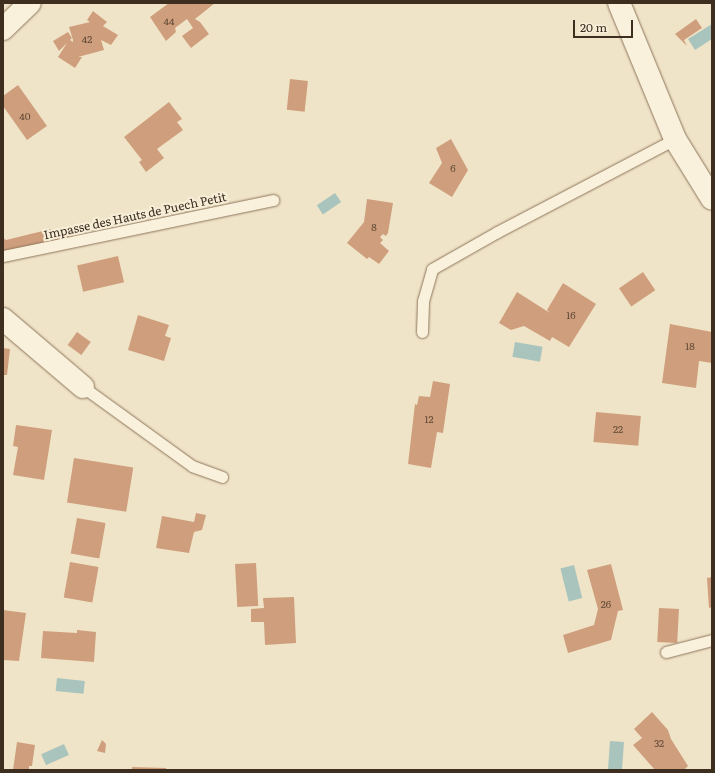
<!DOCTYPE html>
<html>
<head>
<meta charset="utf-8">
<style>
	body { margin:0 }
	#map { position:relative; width:715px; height:773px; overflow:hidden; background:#f0e4c8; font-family:Literata,serif }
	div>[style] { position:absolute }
	.water>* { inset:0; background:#a9c4bc; transform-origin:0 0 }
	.building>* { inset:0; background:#cf9f7d; transform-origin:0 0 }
	.roads { filter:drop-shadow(0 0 1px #8d765c) drop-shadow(0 0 1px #8d765c) }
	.service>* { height:11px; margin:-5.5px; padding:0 5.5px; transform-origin:5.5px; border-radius:5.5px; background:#faf1dc }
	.minor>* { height:22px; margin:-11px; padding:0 11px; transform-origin:11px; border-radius:11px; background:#faf1dc }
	span { translate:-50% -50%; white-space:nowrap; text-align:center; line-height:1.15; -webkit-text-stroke:4px #f7eed8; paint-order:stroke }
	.number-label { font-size:10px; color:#624a37 }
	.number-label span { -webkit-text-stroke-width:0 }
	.street-label { font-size:12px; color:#3d2e20 }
	.frame { position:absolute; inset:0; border:4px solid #3d2e20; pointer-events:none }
	.scale { position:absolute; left:573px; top:20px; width:60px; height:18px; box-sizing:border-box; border:2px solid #3d2e20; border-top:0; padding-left:5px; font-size:12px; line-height:14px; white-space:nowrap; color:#3d2e20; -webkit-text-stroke:3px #f7eed8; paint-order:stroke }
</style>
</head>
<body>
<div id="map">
	<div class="water">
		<div style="clip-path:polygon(712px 24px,712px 39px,695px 50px,688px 39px)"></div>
		<div style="left:335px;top:193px;width:11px;height:22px;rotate:56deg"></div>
		<div style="left:515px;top:342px;width:28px;height:15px;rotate:10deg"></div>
		<div style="left:574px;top:565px;width:34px;height:14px;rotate:76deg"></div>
		<div style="left:57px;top:678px;width:28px;height:13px;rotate:6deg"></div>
		<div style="left:610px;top:741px;width:14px;height:29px;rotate:4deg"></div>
		<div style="left:64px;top:744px;width:12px;height:25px;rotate:66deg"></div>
	</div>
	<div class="building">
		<div style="clip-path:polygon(169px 3px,215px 3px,195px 19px,200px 22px,209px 34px,191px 48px,182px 36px,193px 28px,187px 19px,175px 28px,176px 32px,166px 41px,150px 17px)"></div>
		<div style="clip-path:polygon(93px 11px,107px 22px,103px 26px,118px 35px,111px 45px,101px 40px,104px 50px,78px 57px,82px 57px,75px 68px,58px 57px,67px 43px,59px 51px,53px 41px,68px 32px,72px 38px,70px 40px,73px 42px,73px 40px,69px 27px,90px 22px,87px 20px)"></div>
		<div style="clip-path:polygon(696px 19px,702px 28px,684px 40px,687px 46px,675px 34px)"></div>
		<div style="left:290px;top:79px;width:18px;height:31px;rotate:6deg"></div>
		<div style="clip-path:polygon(18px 85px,47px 126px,27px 140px,3px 106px,3px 96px)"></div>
		<div style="clip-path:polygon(169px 102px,182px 119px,177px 122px,183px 130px,157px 149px,164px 158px,146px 172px,139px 162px,142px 160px,124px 137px)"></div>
		<div style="clip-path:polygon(451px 139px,468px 170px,452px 197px,429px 183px,442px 163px,436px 148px)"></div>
		<div style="clip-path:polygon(367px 199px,393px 203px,388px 233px,386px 236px,383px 234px,380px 237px,383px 240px,380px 243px,389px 251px,379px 264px,369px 257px,367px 259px,347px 243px,364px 222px)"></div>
		<div style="clip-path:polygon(51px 229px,52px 232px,75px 230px,75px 236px,3px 253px,3px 238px,6px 240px)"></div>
		<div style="left:118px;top:256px;width:27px;height:42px;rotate:77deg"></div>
		<div style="left:643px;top:272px;width:22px;height:29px;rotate:56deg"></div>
		<div style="clip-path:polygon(563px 283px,596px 304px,569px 347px,552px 337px,550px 341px,524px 326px,511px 330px,499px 323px,517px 292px,550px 313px,547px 310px)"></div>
		<div style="clip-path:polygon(138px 315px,169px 325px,165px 336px,171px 338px,164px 361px,128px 350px)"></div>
		<div style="clip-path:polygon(670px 324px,712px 332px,712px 363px,699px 361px,696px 388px,662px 383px)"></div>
		<div style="left:77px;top:332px;width:17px;height:16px;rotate:36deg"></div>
		<div style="clip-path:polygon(3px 348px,10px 349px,7px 375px,3px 375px)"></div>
		<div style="clip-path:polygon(433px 381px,450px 384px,443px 433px,437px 432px,431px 468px,408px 464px,415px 404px,417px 405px,419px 396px,430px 397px)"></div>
		<div style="left:596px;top:412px;width:45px;height:30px;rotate:5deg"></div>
		<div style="clip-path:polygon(16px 425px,52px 430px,44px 480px,13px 475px,18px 447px,13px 446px)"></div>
		<div style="left:74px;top:458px;width:60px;height:45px;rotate:9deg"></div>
		<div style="clip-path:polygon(196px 513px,206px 515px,202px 530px,194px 532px,189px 553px,156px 548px,162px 516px,194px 522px)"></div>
		<div style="left:77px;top:518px;width:29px;height:36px;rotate:10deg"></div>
		<div style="left:70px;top:562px;width:29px;height:36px;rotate:10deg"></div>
		<div style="left:256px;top:563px;width:43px;height:21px;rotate:87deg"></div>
		<div style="clip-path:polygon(611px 564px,623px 610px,618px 611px,611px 640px,568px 653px,563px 635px,594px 625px,598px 609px,587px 570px)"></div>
		<div style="clip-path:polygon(712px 577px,712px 607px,709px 608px,707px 578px)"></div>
		<div style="clip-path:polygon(294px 597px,296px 643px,265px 645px,264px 622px,251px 622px,251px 609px,264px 608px,263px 598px)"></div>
		<div style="left:659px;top:608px;width:20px;height:34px;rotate:3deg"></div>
		<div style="clip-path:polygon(3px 610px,26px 613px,19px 661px,3px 660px)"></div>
		<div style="clip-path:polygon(77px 630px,96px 632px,94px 662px,41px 658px,43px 631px,77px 633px)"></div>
		<div style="clip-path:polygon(652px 712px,668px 730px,671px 739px,688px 766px,684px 770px,655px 770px,633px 745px,642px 738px,634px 729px)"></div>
		<div style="clip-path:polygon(102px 740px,106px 744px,105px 753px,97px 751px)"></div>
		<div style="clip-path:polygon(17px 742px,35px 745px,32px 766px,29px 766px,29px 770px,13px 770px)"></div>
		<div style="clip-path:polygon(132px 767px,166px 768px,166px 770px,132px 770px)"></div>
	</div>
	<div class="roads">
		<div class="service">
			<div style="left:3px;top:256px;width:276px;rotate:-11.7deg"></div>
			<div style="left:422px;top:332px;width:31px;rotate:-88deg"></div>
			<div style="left:423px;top:301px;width:33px;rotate:-74deg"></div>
			<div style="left:432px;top:269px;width:75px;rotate:-29.6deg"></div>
			<div style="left:497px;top:232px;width:201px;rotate:-27.6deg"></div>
			<div style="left:83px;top:387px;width:135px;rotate:35.9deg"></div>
			<div style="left:192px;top:466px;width:32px;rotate:20deg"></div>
			<div style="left:666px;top:652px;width:48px;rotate:-14.6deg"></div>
		</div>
		<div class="minor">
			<div style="left:619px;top:3px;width:147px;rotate:67.6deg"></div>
			<div style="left:675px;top:139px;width:70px;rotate:58.3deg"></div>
			<div style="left:3px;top:29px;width:37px;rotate:-44deg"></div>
			<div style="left:3px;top:319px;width:105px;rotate:40.4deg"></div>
		</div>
	</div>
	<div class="number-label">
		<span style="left:169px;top:21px">44</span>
		<span style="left:87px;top:39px">42</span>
		<span style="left:25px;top:116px">40</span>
		<span style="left:453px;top:168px">6</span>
		<span style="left:374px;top:227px">8</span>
		<span style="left:571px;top:315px">16</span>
		<span style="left:690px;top:346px">18</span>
		<span style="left:429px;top:419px">12</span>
		<span style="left:618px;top:429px">22</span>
		<span style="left:606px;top:604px">26</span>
		<span style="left:659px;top:743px">32</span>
	</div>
	<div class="street-label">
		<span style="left:135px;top:216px;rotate:-12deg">Impasse des Hauts de Puech Petit</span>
	</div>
	<div class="frame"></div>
	<div class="scale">20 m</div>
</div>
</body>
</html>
